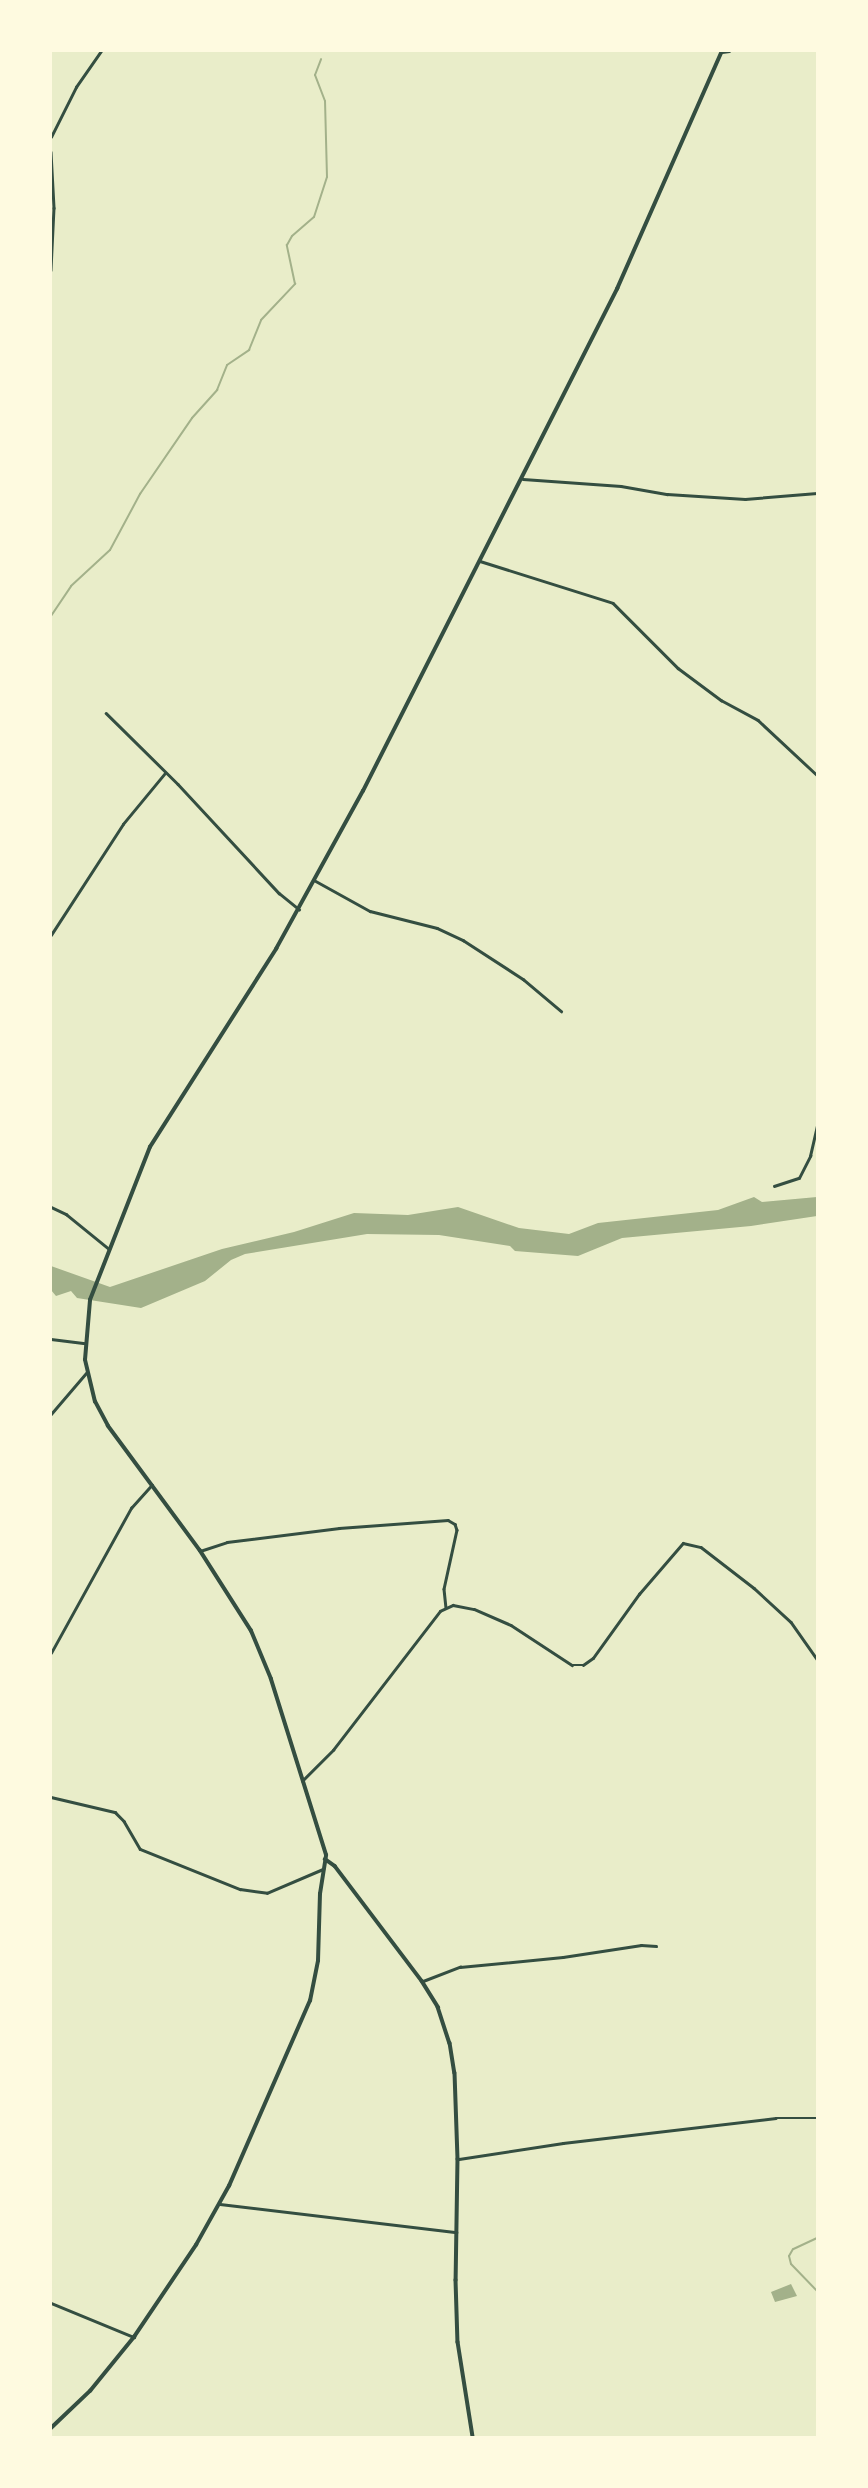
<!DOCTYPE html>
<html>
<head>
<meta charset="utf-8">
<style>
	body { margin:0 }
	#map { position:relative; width:868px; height:2488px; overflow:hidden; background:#e9edc9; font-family:"Space Grotesk",sans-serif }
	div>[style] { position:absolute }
	.water>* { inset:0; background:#a3b18a }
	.stream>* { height:2px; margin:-1px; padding:0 1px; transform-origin:1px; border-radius:1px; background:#a3b18a }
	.minor>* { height:2.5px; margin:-1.25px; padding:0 1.25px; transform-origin:1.25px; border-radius:1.25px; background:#344e41 }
	.tertiary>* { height:3.5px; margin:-1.75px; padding:0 1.75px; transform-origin:1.75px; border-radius:1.75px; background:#344e41 }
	span { translate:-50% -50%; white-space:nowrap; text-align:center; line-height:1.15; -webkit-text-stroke:7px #fefae0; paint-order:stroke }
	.frame { position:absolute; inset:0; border:52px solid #fefae0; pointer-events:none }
</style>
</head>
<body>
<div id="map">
	<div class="water">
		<div style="clip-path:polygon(754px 1197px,762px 1202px,817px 1197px,817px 1216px,751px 1226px,622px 1238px,578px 1256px,515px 1251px,510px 1246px,439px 1235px,367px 1234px,245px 1254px,231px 1260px,205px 1281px,141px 1308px,77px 1298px,71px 1291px,56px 1296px,51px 1290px,51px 1266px,110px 1287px,222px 1249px,294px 1232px,354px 1213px,408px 1215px,458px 1207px,519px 1228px,569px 1234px,598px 1223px,718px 1210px)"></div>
		<div style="clip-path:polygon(791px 2284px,797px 2296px,775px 2302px,771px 2292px)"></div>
	</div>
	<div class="stream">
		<div style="left:51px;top:616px;width:36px;rotate:-56deg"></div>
		<div style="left:71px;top:586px;width:53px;rotate:-42.7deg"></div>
		<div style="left:110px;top:550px;width:64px;rotate:-61.8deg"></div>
		<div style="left:140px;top:494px;width:92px;rotate:-55.6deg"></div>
		<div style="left:192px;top:418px;width:38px;rotate:-48deg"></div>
		<div style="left:217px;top:390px;width:27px;rotate:-68deg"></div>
		<div style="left:227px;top:365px;width:27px;rotate:-34deg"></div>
		<div style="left:249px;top:350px;width:32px;rotate:-68deg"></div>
		<div style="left:261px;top:320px;width:50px;rotate:-46.6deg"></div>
		<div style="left:295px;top:284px;width:40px;rotate:-102deg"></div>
		<div style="left:287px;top:245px;width:10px;rotate:-61deg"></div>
		<div style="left:292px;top:236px;width:29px;rotate:-41deg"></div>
		<div style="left:314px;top:217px;width:42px;rotate:-72deg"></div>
		<div style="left:327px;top:177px;width:76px;rotate:-91.5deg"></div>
		<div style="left:325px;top:101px;width:28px;rotate:-111deg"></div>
		<div style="left:315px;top:75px;width:17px;rotate:-69deg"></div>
		<div style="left:817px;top:2238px;width:26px;rotate:155deg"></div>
		<div style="left:793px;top:2249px;width:8px;rotate:120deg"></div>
		<div style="left:789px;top:2256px;width:8px;rotate:76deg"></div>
		<div style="left:791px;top:2264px;width:37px;rotate:46deg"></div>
	</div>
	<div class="minor">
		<div style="left:722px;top:52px;width:7px;rotate:-8deg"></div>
		<div style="left:51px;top:137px;width:56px;rotate:-63.4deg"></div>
		<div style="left:76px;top:87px;width:44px;rotate:-55.2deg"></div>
		<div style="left:51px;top:152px;width:56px;rotate:86.9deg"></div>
		<div style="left:54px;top:208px;width:62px;rotate:92.8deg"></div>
		<div style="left:523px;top:479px;width:98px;rotate:4.1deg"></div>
		<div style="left:621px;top:486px;width:47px;rotate:9.9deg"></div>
		<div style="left:667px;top:494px;width:78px;rotate:3.7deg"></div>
		<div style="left:745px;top:499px;width:72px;rotate:-4.8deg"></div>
		<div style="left:480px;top:561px;width:139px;rotate:17.5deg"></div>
		<div style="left:613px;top:603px;width:92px;rotate:45deg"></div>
		<div style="left:678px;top:668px;width:54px;rotate:36.7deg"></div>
		<div style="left:721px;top:700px;width:42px;rotate:28.4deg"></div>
		<div style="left:758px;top:720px;width:81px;rotate:43deg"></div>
		<div style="left:106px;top:713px;width:101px;rotate:44.6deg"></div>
		<div style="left:178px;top:784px;width:149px;rotate:47.2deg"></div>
		<div style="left:279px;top:893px;width:26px;rotate:39deg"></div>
		<div style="left:314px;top:880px;width:64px;rotate:29deg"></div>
		<div style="left:370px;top:911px;width:69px;rotate:14.2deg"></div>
		<div style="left:437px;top:928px;width:29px;rotate:25deg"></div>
		<div style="left:463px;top:940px;width:72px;rotate:33deg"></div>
		<div style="left:523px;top:979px;width:50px;rotate:40.1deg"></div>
		<div style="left:51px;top:935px;width:132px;rotate:-57deg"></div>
		<div style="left:123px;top:824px;width:66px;rotate:-50.5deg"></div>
		<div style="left:774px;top:1186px;width:26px;rotate:-18deg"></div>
		<div style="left:799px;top:1178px;width:25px;rotate:-63deg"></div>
		<div style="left:810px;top:1156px;width:31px;rotate:-77deg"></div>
		<div style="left:51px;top:1207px;width:17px;rotate:25deg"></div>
		<div style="left:66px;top:1214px;width:55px;rotate:39.1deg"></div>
		<div style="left:51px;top:1339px;width:34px;rotate:7deg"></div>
		<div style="left:51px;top:1414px;width:55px;rotate:-49.4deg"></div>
		<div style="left:200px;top:1551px;width:28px;rotate:-18deg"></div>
		<div style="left:227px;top:1542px;width:113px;rotate:-7.1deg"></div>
		<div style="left:339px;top:1528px;width:109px;rotate:-4.2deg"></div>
		<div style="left:448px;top:1520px;width:8px;rotate:30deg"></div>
		<div style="left:455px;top:1524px;width:6px;rotate:72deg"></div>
		<div style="left:457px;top:1530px;width:60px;rotate:102.4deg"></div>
		<div style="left:444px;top:1589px;width:18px;rotate:84deg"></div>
		<div style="left:51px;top:1653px;width:166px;rotate:-61.1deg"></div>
		<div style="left:131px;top:1508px;width:31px;rotate:-48deg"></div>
		<div style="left:302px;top:1781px;width:44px;rotate:-45deg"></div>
		<div style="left:333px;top:1750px;width:175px;rotate:-52.4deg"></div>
		<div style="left:440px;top:1611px;width:14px;rotate:-25deg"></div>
		<div style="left:453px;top:1605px;width:21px;rotate:11deg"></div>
		<div style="left:474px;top:1609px;width:40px;rotate:23.4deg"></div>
		<div style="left:511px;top:1625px;width:73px;rotate:33.3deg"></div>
		<div style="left:572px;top:1665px;width:11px"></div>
		<div style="left:583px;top:1665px;width:12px;rotate:-35deg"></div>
		<div style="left:593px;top:1658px;width:79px;rotate:-54.3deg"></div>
		<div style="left:639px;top:1594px;width:67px;rotate:-49.2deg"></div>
		<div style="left:683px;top:1543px;width:18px;rotate:13deg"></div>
		<div style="left:701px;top:1547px;width:67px;rotate:37.7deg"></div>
		<div style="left:754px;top:1588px;width:50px;rotate:42.6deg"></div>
		<div style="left:791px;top:1622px;width:45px;rotate:54.9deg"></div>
		<div style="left:51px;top:1797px;width:66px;rotate:13.2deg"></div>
		<div style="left:115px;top:1812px;width:13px;rotate:45deg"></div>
		<div style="left:124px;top:1821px;width:32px;rotate:60deg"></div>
		<div style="left:140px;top:1849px;width:108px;rotate:21.8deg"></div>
		<div style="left:240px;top:1889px;width:27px;rotate:8deg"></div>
		<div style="left:267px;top:1893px;width:61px;rotate:-23.2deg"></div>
		<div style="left:423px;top:1981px;width:40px;rotate:-21deg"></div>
		<div style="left:460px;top:1967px;width:103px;rotate:-5.5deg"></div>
		<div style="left:563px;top:1957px;width:79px;rotate:-8.7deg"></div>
		<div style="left:641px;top:1945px;width:15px;rotate:4deg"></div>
		<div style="left:459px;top:2159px;width:105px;rotate:-8.7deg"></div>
		<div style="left:563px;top:2143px;width:214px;rotate:-6.7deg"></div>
		<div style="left:776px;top:2118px;width:41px"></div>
		<div style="left:220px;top:2204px;width:238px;rotate:6.8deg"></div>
		<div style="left:51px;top:2303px;width:90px;rotate:22.3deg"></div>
	</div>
	<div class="tertiary">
		<div style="left:325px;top:1859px;width:12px;rotate:35deg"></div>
		<div style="left:335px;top:1866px;width:144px;rotate:52.9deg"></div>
		<div style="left:422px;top:1981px;width:31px;rotate:58deg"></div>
		<div style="left:438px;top:2007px;width:38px;rotate:72deg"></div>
		<div style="left:450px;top:2043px;width:30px;rotate:81deg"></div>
		<div style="left:455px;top:2073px;width:86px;rotate:88deg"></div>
		<div style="left:458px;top:2159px;width:121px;rotate:90.9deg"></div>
		<div style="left:456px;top:2280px;width:62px;rotate:88.2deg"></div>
		<div style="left:458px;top:2342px;width:96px;rotate:81deg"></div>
		<div style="left:51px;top:2428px;width:54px;rotate:-43.5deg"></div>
		<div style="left:90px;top:2391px;width:70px;rotate:-50.8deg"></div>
		<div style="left:134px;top:2337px;width:111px;rotate:-56deg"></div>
		<div style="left:196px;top:2245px;width:68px;rotate:-60.8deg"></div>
		<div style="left:229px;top:2186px;width:202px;rotate:-66.4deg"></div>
		<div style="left:310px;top:2001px;width:41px;rotate:-78.7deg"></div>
		<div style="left:318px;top:1961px;width:67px;rotate:-88.3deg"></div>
		<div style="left:320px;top:1894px;width:39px;rotate:-81deg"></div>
		<div style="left:326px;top:1855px;width:184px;rotate:-107.4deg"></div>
		<div style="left:271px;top:1679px;width:52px;rotate:-112.6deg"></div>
		<div style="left:251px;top:1631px;width:95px;rotate:-122.5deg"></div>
		<div style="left:200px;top:1551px;width:155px;rotate:-126.4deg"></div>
		<div style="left:108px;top:1426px;width:27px;rotate:-118deg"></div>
		<div style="left:95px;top:1402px;width:43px;rotate:-103.4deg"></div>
		<div style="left:85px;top:1360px;width:60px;rotate:-85.2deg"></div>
		<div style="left:90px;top:1300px;width:164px;rotate:-68.6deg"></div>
		<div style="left:150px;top:1147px;width:235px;rotate:-57.5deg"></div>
		<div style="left:276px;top:949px;width:180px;rotate:-61.2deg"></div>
		<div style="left:363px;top:791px;width:563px;rotate:-63.16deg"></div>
		<div style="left:617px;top:289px;width:260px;rotate:-66.2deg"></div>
	</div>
	<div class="frame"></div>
</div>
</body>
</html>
